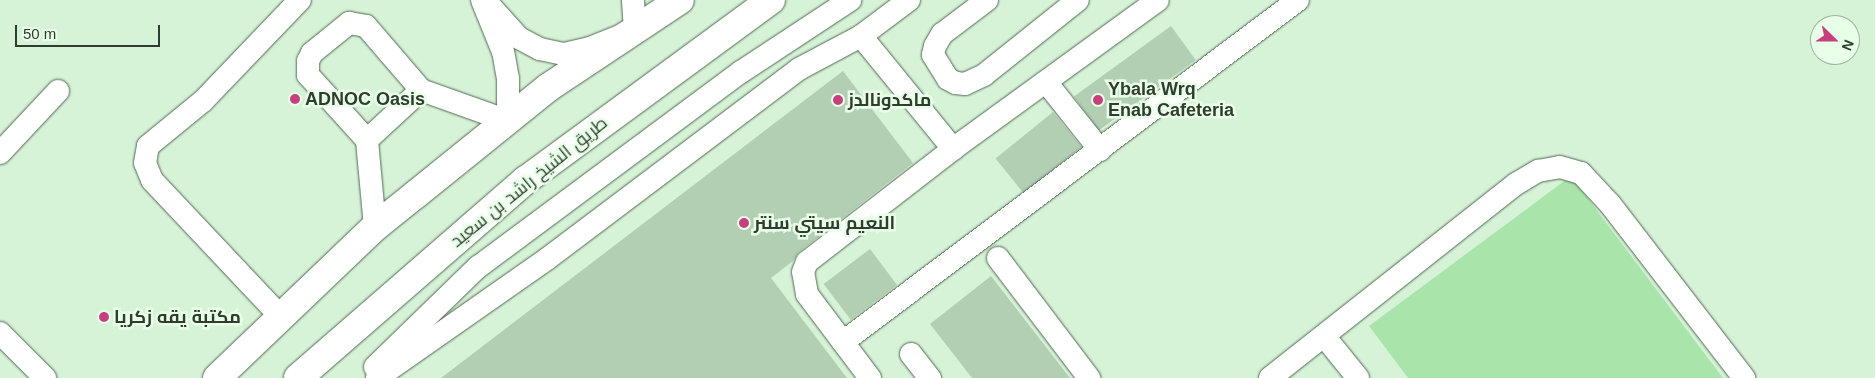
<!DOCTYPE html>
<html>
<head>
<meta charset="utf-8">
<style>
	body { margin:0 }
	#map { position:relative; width:1875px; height:378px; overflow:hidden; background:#d6f3d7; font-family:Arial,Cairo,sans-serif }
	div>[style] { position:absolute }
	.green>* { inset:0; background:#a9e5ab }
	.building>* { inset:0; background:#b3cfb3; transform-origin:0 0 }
	.roads { filter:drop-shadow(0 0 1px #506951) drop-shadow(0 0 1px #506951) }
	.minor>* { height:22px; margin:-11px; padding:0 11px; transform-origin:11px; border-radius:11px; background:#fff }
	.major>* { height:28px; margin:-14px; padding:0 14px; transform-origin:14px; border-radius:14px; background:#fff }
	.dots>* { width:14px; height:14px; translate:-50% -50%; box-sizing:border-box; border:2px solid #e8ffe8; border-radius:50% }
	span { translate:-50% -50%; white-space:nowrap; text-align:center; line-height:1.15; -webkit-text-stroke:5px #e8ffe8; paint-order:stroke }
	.poi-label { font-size:18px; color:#313c31; font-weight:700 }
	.left { translate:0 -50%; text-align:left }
	.street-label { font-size:18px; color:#313c31 }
	.north { position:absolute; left:1810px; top:15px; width:50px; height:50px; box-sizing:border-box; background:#e8ffe8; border:1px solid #9fb19f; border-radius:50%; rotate:112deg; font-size:14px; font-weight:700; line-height:20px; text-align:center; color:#313c31 }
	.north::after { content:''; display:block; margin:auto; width:18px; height:22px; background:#c63f7f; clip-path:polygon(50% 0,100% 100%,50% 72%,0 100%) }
	.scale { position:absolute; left:15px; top:25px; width:145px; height:22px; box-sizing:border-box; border:2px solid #313c31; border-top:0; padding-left:6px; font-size:15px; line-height:18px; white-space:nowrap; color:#313c31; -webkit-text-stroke:4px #e8ffe8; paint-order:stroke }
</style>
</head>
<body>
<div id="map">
	<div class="green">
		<div style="clip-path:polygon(1571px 176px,1723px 378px,1408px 378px,1369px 326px)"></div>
	</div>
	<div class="building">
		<div style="left:1171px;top:26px;width:42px;height:120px;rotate:54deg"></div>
		<div style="clip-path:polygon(843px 71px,913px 163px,799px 252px,793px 261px,771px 278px,847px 378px,441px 378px)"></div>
		<div style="left:1053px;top:112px;width:45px;height:74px;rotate:51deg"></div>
		<div style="left:870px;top:249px;width:45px;height:58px;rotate:53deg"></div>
		<div style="clip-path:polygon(991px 276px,1070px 378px,972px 378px,930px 324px)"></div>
	</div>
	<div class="roads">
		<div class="minor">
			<div style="left:987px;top:0;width:56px;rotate:142.9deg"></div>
			<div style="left:942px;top:34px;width:14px;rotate:120deg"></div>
			<div style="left:935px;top:46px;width:9px;rotate:103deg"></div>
			<div style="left:933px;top:55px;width:28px;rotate:58deg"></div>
			<div style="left:948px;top:79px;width:9px;rotate:27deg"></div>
			<div style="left:956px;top:83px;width:9px;rotate:6deg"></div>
			<div style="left:965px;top:84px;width:21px;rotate:-25deg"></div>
			<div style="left:984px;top:75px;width:120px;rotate:-38.6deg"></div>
			<div style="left:490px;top:6px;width:43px;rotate:47.8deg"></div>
			<div style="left:519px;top:38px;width:24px;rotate:28deg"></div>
			<div style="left:540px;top:49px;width:25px;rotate:12deg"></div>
			<div style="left:564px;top:54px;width:27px;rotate:-13deg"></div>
			<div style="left:590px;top:48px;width:48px;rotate:-21.8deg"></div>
			<div style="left:635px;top:30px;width:30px;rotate:-94deg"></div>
			<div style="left:861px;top:36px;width:146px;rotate:50.8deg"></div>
			<div style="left:1046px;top:82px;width:87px;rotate:51.5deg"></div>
			<div style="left:367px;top:140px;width:88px;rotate:-132.2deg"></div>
			<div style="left:308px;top:75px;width:14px;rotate:-90deg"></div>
			<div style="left:308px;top:61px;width:9px;rotate:-63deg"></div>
			<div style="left:312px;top:53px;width:48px;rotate:-39deg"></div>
			<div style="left:349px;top:23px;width:17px;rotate:10deg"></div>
			<div style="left:366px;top:26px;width:84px;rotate:49.3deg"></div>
			<div style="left:421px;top:90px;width:92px;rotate:19.6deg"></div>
			<div style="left:508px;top:121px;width:42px;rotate:-90deg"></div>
			<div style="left:508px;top:79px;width:27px;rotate:-100deg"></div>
			<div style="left:503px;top:52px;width:56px;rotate:-112deg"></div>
			<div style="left:0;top:153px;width:85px;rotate:-46.9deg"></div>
			<div style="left:375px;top:227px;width:87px;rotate:-95.3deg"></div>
			<div style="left:367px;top:140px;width:74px;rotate:-42.8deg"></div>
			<div style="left:998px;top:258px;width:151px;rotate:52.8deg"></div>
			<div style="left:281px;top:317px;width:188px;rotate:-133.3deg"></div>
			<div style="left:152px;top:180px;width:18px;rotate:-112deg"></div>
			<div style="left:145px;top:163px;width:17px;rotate:-80deg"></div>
			<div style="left:148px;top:146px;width:71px;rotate:-39.3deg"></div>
			<div style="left:203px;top:101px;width:140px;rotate:-46.2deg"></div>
			<div style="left:0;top:333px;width:64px;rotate:45deg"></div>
			<div style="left:1324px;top:336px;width:54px;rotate:51deg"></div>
			<div style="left:843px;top:342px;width:569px;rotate:-36.93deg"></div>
			<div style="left:911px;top:354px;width:31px;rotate:52deg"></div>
			<div style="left:375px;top:367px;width:144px;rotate:-44.2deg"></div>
			<div style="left:478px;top:267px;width:327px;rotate:-36.6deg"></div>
			<div style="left:741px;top:72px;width:131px;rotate:-33.4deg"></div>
			<div style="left:377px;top:378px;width:208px;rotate:-35deg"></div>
			<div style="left:547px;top:259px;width:316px;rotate:-37deg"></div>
			<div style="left:799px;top:69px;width:70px;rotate:-28deg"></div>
			<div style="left:861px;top:36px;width:60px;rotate:-36.9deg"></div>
			<div style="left:870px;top:378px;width:105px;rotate:-126.9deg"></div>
			<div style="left:807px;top:294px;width:22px;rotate:-100deg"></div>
			<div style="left:803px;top:272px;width:11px;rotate:-68deg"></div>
			<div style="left:807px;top:262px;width:185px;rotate:-37.7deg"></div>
			<div style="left:953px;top:149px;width:253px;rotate:-36deg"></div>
			<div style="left:1270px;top:378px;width:313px;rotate:-38.3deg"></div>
			<div style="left:1516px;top:184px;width:26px;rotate:-31deg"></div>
			<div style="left:1538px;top:171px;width:22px;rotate:-10deg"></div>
			<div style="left:1560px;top:167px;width:22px;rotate:16deg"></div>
			<div style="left:1581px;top:173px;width:42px;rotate:46.9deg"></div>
			<div style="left:1610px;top:204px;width:220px;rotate:52.4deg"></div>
		</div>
		<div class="major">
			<div style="left:217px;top:378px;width:219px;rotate:-43.7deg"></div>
			<div style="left:375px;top:227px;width:51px;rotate:-38.7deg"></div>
			<div style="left:415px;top:195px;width:172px;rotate:-38.9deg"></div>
			<div style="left:549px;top:87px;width:157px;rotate:-33.6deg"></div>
			<div style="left:298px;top:378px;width:302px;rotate:-41deg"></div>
			<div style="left:526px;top:180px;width:304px;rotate:-36.3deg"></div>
		</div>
	</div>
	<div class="dots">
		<div style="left:295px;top:99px;background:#c63f7f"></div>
		<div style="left:838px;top:100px;background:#c63f7f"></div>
		<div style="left:1098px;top:100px;background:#c63f7f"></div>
		<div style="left:744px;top:223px;background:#c63f7f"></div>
		<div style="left:104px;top:317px;background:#c63f7f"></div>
	</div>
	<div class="poi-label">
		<span class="left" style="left:1108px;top:100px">Ybala Wrq<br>Enab Cafeteria</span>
		<span class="left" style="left:305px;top:99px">ADNOC Oasis</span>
		<span class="left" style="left:848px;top:100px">ماكدونالدز</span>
		<span class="left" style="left:754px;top:223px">النعيم سيتي سنتر</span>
		<span class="left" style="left:114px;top:317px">مكتبة يقه زكريا</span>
	</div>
	<div class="street-label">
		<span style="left:529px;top:182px;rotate:-39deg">طريق الشيخ راشد بن سعيد</span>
	</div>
	<div class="north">N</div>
	<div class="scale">50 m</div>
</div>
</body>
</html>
